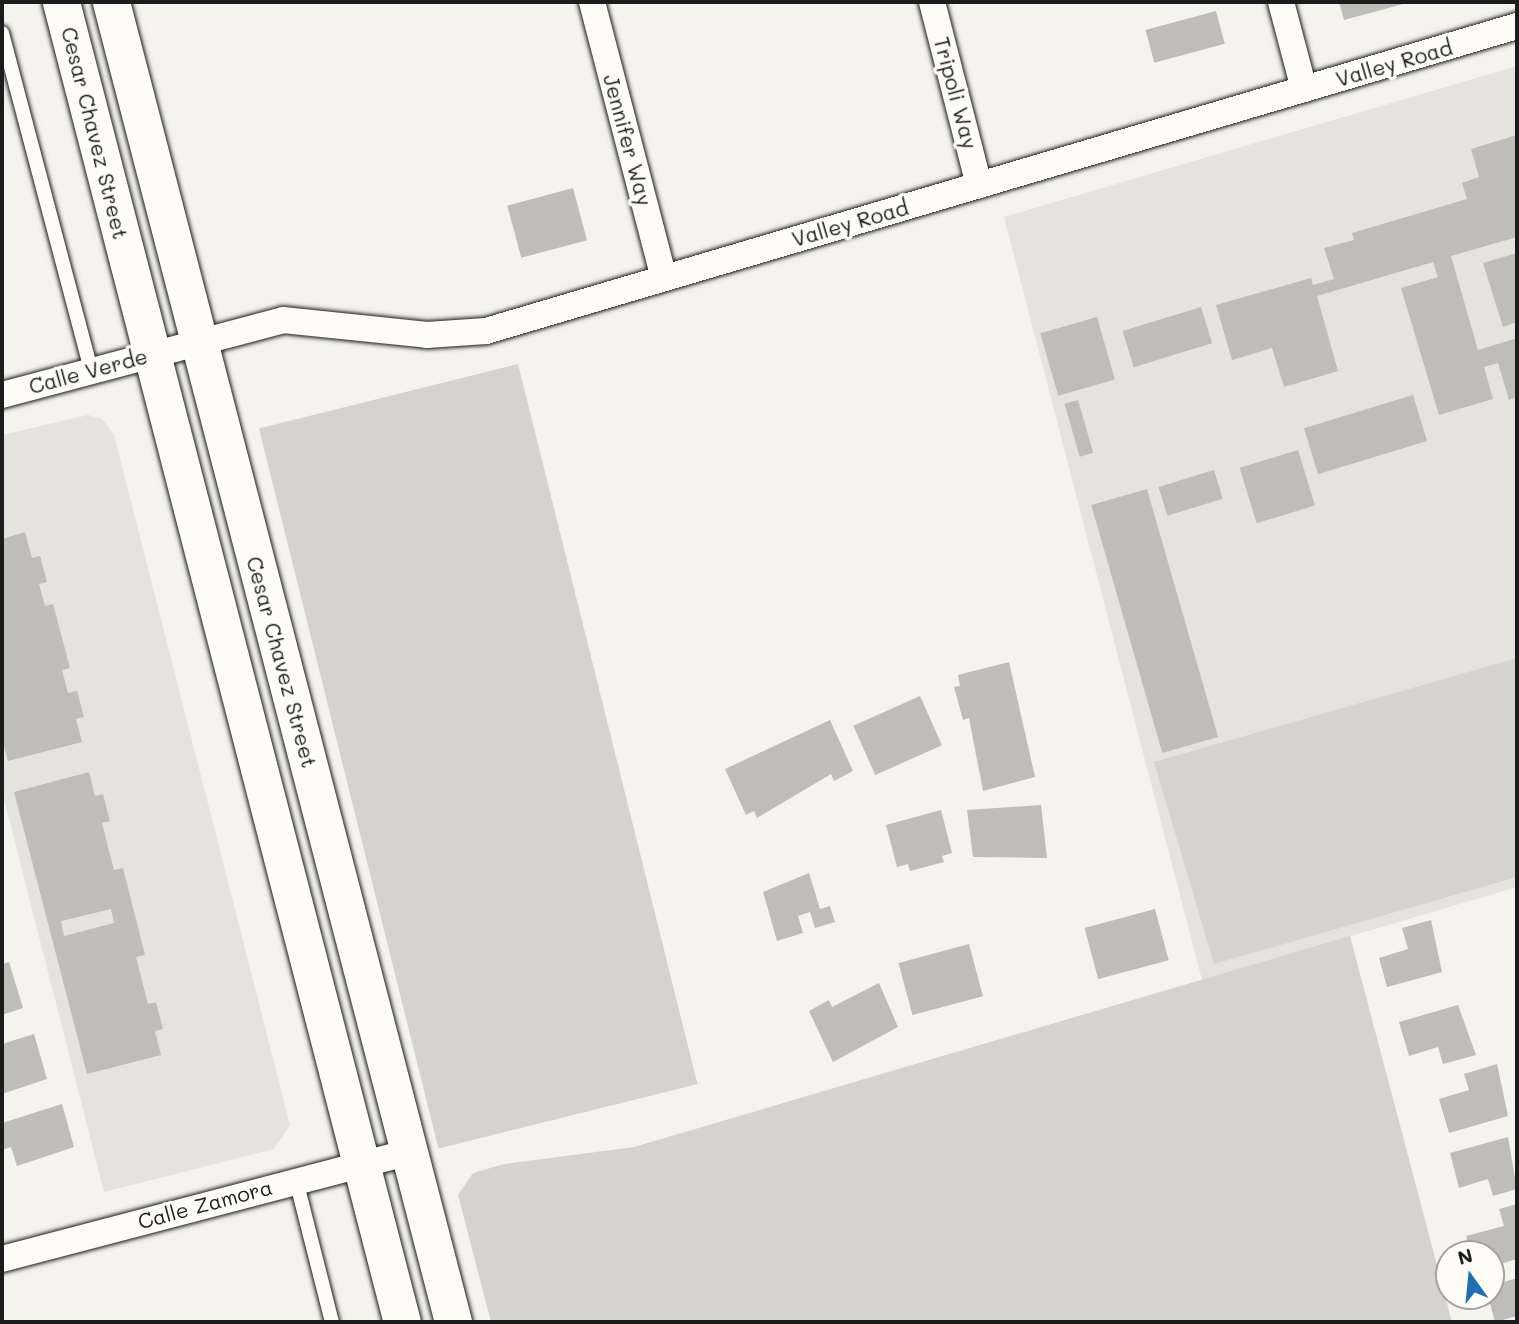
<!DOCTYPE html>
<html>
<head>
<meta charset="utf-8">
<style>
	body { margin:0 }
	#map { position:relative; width:1519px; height:1324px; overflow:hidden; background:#f4f3ee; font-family:Mali,sans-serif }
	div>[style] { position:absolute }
	.built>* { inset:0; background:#e4e3de }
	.green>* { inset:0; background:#d4d3cf; transform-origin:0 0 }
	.building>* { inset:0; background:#bebdba; transform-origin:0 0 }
	.roads { filter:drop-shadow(0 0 2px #1c1c1c) drop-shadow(0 0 2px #1c1c1c) }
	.lane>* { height:14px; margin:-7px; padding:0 7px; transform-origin:7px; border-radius:7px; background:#fdfcf7 }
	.street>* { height:26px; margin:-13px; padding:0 13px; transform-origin:13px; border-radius:13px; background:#fdfcf7 }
	.secondary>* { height:37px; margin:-18.5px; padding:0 18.5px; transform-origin:18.5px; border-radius:18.5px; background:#fdfcf7 }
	span { translate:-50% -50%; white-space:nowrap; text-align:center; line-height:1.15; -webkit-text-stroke:7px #fdfcf7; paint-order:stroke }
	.street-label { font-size:21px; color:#1c1c1c }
	.frame { position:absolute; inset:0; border:4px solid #1c1c1c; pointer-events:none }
	.north { position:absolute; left:1435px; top:1240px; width:70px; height:70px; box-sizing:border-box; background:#fdfcf7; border:2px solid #a3a29f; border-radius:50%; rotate:345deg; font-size:19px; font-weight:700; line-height:28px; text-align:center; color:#1c1c1c }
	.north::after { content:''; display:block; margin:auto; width:24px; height:32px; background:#1f6fb2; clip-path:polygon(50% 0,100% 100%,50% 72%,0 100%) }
</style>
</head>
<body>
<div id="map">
	<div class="built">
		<div style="clip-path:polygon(1517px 66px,1517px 887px,1202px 980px,1004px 217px)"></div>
		<div style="clip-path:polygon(88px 415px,102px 419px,114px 435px,290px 1125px,274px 1149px,104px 1192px,2px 791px,2px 435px)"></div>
	</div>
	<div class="green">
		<div style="left:518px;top:364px;width:742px;height:267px;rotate:76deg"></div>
		<div style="clip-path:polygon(1517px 658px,1517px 877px,1214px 964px,1154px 762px)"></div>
		<div style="clip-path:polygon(1350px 936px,1452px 1322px,491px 1322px,458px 1195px,473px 1173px,504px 1164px,634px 1147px)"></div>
	</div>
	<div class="building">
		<div style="clip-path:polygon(1339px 2px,1407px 2px,1407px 3px,1344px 20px)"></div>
		<div style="left:1216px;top:11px;width:34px;height:73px;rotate:75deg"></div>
		<div style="clip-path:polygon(1517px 135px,1517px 237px,1451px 256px,1478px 350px,1517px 338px,1517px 397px,1509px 400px,1498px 363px,1484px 367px,1493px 399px,1439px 415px,1401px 288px,1438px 277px,1433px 262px,1317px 296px,1338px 371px,1284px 387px,1272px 348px,1232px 360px,1216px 305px,1311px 278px,1313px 285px,1334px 279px,1324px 248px,1354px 240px,1352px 233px,1467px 199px,1462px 183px,1479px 177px,1471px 149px)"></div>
		<div style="left:573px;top:188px;width:54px;height:68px;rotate:75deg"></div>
		<div style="clip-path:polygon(1517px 253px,1517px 322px,1503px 327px,1483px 263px)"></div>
		<div style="left:1201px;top:307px;width:38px;height:82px;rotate:73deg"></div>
		<div style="left:1097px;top:317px;width:65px;height:59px;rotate:74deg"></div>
		<div style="left:1413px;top:395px;width:48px;height:114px;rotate:73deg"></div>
		<div style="left:1078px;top:400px;width:55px;height:14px;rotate:74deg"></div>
		<div style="left:1298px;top:450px;width:58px;height:61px;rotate:73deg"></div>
		<div style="left:1214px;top:470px;width:30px;height:58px;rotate:73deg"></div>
		<div style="left:1147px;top:489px;width:258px;height:58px;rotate:74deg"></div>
		<div style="clip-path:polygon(25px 532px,32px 558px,40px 556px,47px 582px,39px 584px,45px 606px,53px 604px,70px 668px,62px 670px,68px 693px,77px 691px,84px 717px,76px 719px,82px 742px,8px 761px,2px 739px,2px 539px)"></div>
		<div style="clip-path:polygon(1009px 662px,1035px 777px,983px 791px,969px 718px,963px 720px,954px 687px,960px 686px,958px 675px)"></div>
		<div style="left:920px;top:696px;width:54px;height:73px;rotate:66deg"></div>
		<div style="clip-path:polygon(830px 720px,853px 771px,834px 781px,831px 774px,757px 818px,754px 811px,746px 815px,725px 769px)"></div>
		<div style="clip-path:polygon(evenodd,89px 772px,95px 796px,103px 794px,110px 821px,102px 823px,108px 847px,114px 870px,123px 868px,145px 955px,136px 957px,148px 1004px,156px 1002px,163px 1029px,155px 1031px,161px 1055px,87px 1074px,14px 792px,89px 772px,111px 909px,114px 923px,64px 936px,61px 921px,111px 909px)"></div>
		<div style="clip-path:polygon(1041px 805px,1047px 858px,973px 857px,967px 810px)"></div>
		<div style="clip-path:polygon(941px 810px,952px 853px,942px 856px,944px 862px,910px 871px,908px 864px,897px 867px,886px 825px)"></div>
		<div style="clip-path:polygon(809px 873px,820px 909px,830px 906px,835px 922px,815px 928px,810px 912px,798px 916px,803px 933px,777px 941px,763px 892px)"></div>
		<div style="left:1155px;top:909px;width:53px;height:73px;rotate:75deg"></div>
		<div style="clip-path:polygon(1431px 920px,1442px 972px,1387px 987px,1379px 958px,1408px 949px,1402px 928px)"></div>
		<div style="left:969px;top:944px;width:54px;height:73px;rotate:75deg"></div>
		<div style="clip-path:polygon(9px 962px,23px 1008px,2px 1015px,2px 964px)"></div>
		<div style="clip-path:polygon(879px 983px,898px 1027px,833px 1062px,809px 1011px,829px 1000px,832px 1007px)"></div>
		<div style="clip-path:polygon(1458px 1005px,1476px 1055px,1443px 1064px,1438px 1047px,1409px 1056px,1399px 1022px)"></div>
		<div style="clip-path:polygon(34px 1034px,47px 1079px,2px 1094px,2px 1044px)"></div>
		<div style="clip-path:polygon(1497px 1064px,1508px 1116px,1449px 1133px,1439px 1099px,1469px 1090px,1464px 1074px)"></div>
		<div style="clip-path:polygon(62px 1104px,74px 1147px,17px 1166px,11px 1147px,2px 1150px,2px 1123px)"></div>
		<div style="clip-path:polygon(1508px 1137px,1517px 1189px,1493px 1196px,1488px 1179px,1459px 1188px,1450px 1153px)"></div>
		<div style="clip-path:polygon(1517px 1204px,1517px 1259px,1491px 1267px,1491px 1254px,1471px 1254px,1466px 1236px,1504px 1226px,1499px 1209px)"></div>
		<div style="clip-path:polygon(1517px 1278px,1517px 1316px,1495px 1322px,1488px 1296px,1491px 1286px)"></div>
	</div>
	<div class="roads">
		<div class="lane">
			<div style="left:2px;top:33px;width:350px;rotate:75.2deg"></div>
			<div style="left:296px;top:1180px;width:146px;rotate:75.8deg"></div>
		</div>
		<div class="street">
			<div style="left:592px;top:2px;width:285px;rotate:75.4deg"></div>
			<div style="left:932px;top:2px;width:189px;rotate:75.6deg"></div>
			<div style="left:1281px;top:2px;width:90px;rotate:75.2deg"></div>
			<div style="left:2px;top:395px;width:291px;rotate:-14.9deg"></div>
			<div style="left:283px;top:320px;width:145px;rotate:5.9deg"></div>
			<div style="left:427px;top:335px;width:59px;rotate:-3.9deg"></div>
			<div style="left:486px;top:331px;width:1075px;rotate:-16.48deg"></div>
			<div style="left:2px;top:1259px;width:421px;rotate:-14.7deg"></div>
		</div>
		<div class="secondary">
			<div style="left:61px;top:2px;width:1363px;rotate:75.52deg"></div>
			<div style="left:111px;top:2px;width:1364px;rotate:75.47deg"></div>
		</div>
	</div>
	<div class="street-label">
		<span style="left:1394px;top:63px;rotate:-16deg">Valley Road</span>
		<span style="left:956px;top:93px;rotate:75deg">Tripoli Way</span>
		<span style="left:95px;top:133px;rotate:76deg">Cesar Chavez Street</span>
		<span style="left:628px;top:140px;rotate:75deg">Jennifer Way</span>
		<span style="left:850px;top:223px;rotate:-16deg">Valley Road</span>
		<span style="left:88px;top:371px;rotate:-15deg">Calle Verde</span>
		<span style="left:282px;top:662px;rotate:75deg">Cesar Chavez Street</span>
		<span style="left:205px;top:1204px;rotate:-15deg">Calle Zamora</span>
	</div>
	<div class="frame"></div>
	<div class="north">N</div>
</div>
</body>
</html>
